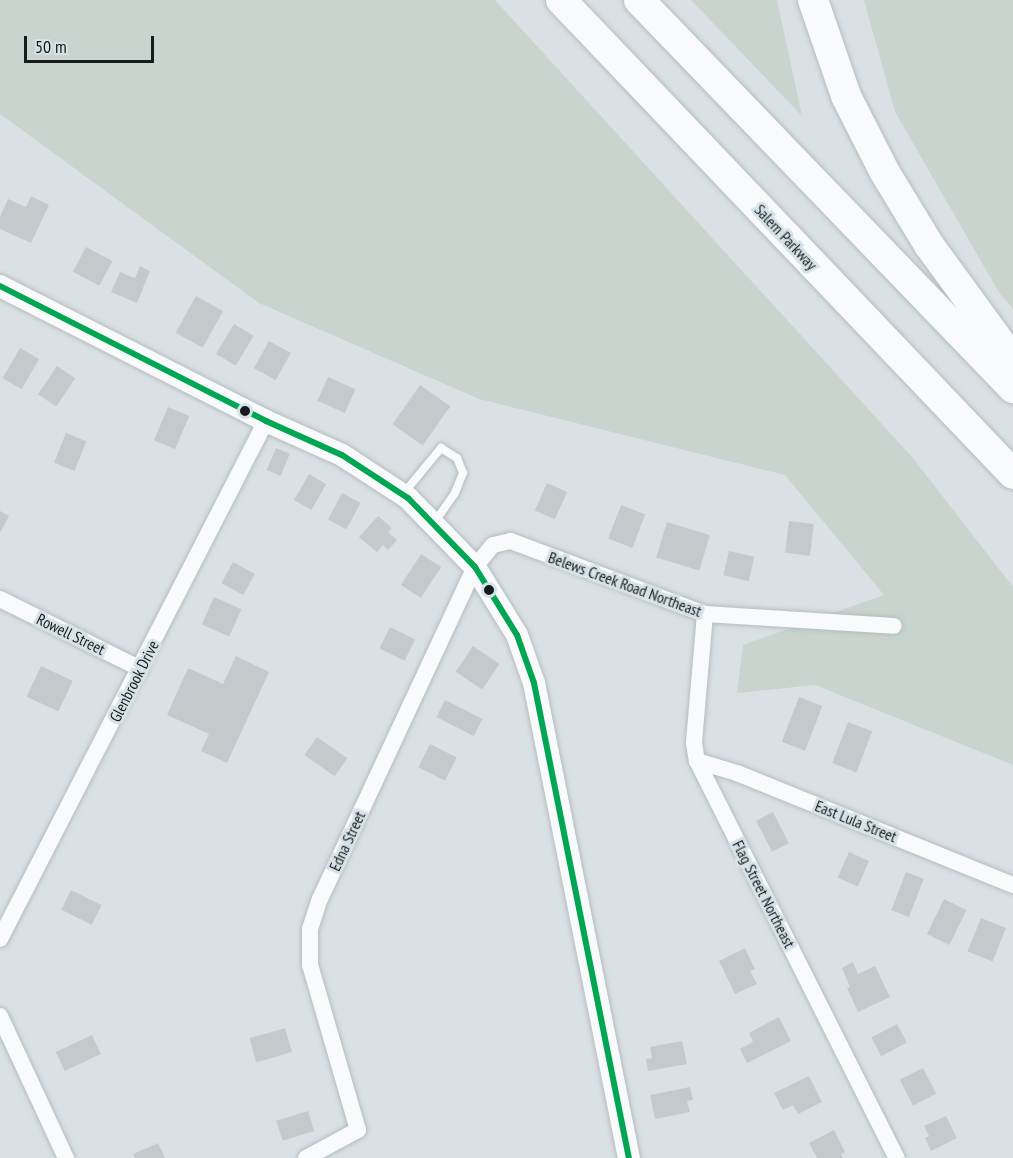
<!DOCTYPE html>
<html>
<head>
<meta charset="utf-8">
<style>
	body { margin:0 }
	#map { position:relative; width:1013px; height:1158px; overflow:hidden; background:#dae1e4; font-family:"PT Sans Narrow",sans-serif }
	div>[style] { position:absolute }
	.green>* { inset:0; background:#c7d5ce }
	.building>* { inset:0; background:#c4c9cc; transform-origin:0 0 }
	.roads { filter:drop-shadow(0 0 2px #b6bcbe) drop-shadow(0 0 2px #b6bcbe) }
	.lane>* { height:8px; margin:-4px; padding:0 4px; transform-origin:4px; border-radius:4px; background:#f9fafb }
	.street>* { height:16px; margin:-8px; padding:0 8px; transform-origin:8px; border-radius:8px; background:#f9fafb }
	.secondary>* { height:22px; margin:-11px; padding:0 11px; transform-origin:11px; border-radius:11px; background:#f9fafb }
	.highway>* { height:30px; margin:-15px; padding:0 15px; transform-origin:15px; border-radius:15px; background:#f9fafb }
	.bus-1>* { height:6px; margin:-3px; padding:0 3px; transform-origin:3px; border-radius:3px; background:#00a651 }
	.dots>* { width:16px; height:16px; translate:-50% -50%; box-sizing:border-box; border:3px solid #d5e3e9; border-radius:50% }
	span { translate:-50% -50%; white-space:nowrap; text-align:center; line-height:1.15; -webkit-text-stroke:6px #d5e3e9; paint-order:stroke }
	.street-label { font-size:16px; color:#161b1d }
	.scale { position:absolute; left:24px; top:36px; width:130px; height:27px; box-sizing:border-box; border:3px solid #161b1d; border-top:0; padding-left:8px; font-size:18px; line-height:21px; white-space:nowrap; color:#161b1d; -webkit-text-stroke:4px #d5e3e9; paint-order:stroke }
</style>
</head>
<body>
<div id="map">
	<div class="green">
		<div style="clip-path:polygon(0 0,495px 0,912px 457px,1013px 587px,1013px 765px,815px 685px,737px 693px,743px 645px,884px 595px,785px 475px,479px 399px,259px 303px,0 114px)"></div>
		<div style="clip-path:polygon(691px 0,777px 0,802px 116px)"></div>
		<div style="clip-path:polygon(864px 0,1013px 0,1013px 309px,1000px 294px,895px 112px)"></div>
	</div>
	<div class="building">
		<div style="clip-path:polygon(31px 196px,49px 205px,31px 243px,0 229px,0 217px,8px 199px,26px 207px)"></div>
		<div style="left:86px;top:247px;width:30px;height:28px;rotate:28deg"></div>
		<div style="clip-path:polygon(140px 266px,150px 271px,137px 303px,111px 292px,120px 272px,135px 278px)"></div>
		<div style="left:196px;top:296px;width:31px;height:42px;rotate:29deg"></div>
		<div style="left:234px;top:324px;width:23px;height:35px;rotate:31deg"></div>
		<div style="left:269px;top:341px;width:25px;height:31px;rotate:29deg"></div>
		<div style="left:20px;top:348px;width:22px;height:35px;rotate:30deg"></div>
		<div style="left:57px;top:366px;width:22px;height:34px;rotate:34deg"></div>
		<div style="left:328px;top:377px;width:30px;height:26px;rotate:24deg"></div>
		<div style="left:420px;top:385px;width:37px;height:48px;rotate:35deg"></div>
		<div style="left:168px;top:407px;width:23px;height:36px;rotate:23deg"></div>
		<div style="left:66px;top:433px;width:22px;height:32px;rotate:22deg"></div>
		<div style="left:276px;top:448px;width:15px;height:24px;rotate:23deg"></div>
		<div style="left:309px;top:474px;width:20px;height:30px;rotate:30deg"></div>
		<div style="left:547px;top:483px;width:22px;height:30px;rotate:24deg"></div>
		<div style="left:342px;top:493px;width:21px;height:30px;rotate:28deg"></div>
		<div style="left:621px;top:505px;width:26px;height:36px;rotate:21deg"></div>
		<div style="clip-path:polygon(0 511px,9px 516px,0 533px)"></div>
		<div style="clip-path:polygon(378px 516px,392px 528px,388px 532px,397px 540px,388px 550px,383px 545px,377px 552px,359px 537px)"></div>
		<div style="left:789px;top:521px;width:25px;height:32px;rotate:7deg"></div>
		<div style="left:667px;top:522px;width:45px;height:37px;rotate:17deg"></div>
		<div style="left:729px;top:551px;width:26px;height:25px;rotate:13deg"></div>
		<div style="left:421px;top:554px;width:24px;height:37px;rotate:33deg"></div>
		<div style="left:233px;top:562px;width:25px;height:24px;rotate:29deg"></div>
		<div style="left:214px;top:597px;width:30px;height:30px;rotate:24deg"></div>
		<div style="left:390px;top:627px;width:28px;height:24px;rotate:26deg"></div>
		<div style="left:473px;top:646px;width:32px;height:31px;rotate:34deg"></div>
		<div style="clip-path:polygon(236px 656px,269px 672px,227px 763px,201px 751px,209px 734px,167px 715px,188px 668px,223px 684px)"></div>
		<div style="left:41px;top:666px;width:35px;height:34px;rotate:25deg"></div>
		<div style="left:799px;top:697px;width:25px;height:48px;rotate:21deg"></div>
		<div style="left:445px;top:700px;width:42px;height:19px;rotate:27deg"></div>
		<div style="left:848px;top:722px;width:26px;height:44px;rotate:21deg"></div>
		<div style="left:317px;top:737px;width:37px;height:22px;rotate:35deg"></div>
		<div style="left:430px;top:744px;width:30px;height:26px;rotate:27deg"></div>
		<div style="left:773px;top:812px;width:35px;height:19px;rotate:63deg"></div>
		<div style="left:849px;top:852px;width:22px;height:28px;rotate:24deg"></div>
		<div style="left:906px;top:872px;width:19px;height:41px;rotate:21deg"></div>
		<div style="left:71px;top:890px;width:34px;height:22px;rotate:26deg"></div>
		<div style="left:944px;top:899px;width:25px;height:39px;rotate:26deg"></div>
		<div style="left:981px;top:918px;width:27px;height:36px;rotate:22deg"></div>
		<div style="clip-path:polygon(745px 948px,755px 969px,750px 971px,757px 984px,735px 994px,719px 961px)"></div>
		<div style="clip-path:polygon(853px 962px,858px 974px,875px 966px,890px 997px,858px 1012px,847px 988px,850px 987px,842px 968px)"></div>
		<div style="clip-path:polygon(779px 1017px,791px 1041px,747px 1063px,740px 1049px,753px 1042px,749px 1033px)"></div>
		<div style="left:897px;top:1024px;width:21px;height:29px;rotate:62deg"></div>
		<div style="left:285px;top:1028px;width:25px;height:37px;rotate:74deg"></div>
		<div style="left:92px;top:1035px;width:21px;height:40px;rotate:65deg"></div>
		<div style="clip-path:polygon(682px 1041px,687px 1064px,648px 1071px,646px 1059px,652px 1058px,650px 1047px)"></div>
		<div style="left:923px;top:1068px;width:29px;height:26px;rotate:63deg"></div>
		<div style="clip-path:polygon(809px 1076px,822px 1102px,798px 1114px,793px 1105px,783px 1110px,774px 1093px)"></div>
		<div style="clip-path:polygon(690px 1087px,693px 1100px,687px 1101px,690px 1112px,655px 1119px,650px 1095px)"></div>
		<div style="left:308px;top:1111px;width:21px;height:33px;rotate:73deg"></div>
		<div style="clip-path:polygon(946px 1116px,957px 1138px,931px 1151px,925px 1138px,929px 1136px,924px 1126px)"></div>
		<div style="clip-path:polygon(834px 1130px,845px 1152px,841px 1154px,843px 1158px,817px 1158px,809px 1143px)"></div>
		<div style="clip-path:polygon(158px 1143px,165px 1158px,135px 1158px,133px 1154px)"></div>
	</div>
	<div class="roads">
		<div class="lane">
			<div style="left:403px;top:494px;width:60px;rotate:-50.4deg"></div>
			<div style="left:441px;top:448px;width:19px;rotate:32deg"></div>
			<div style="left:457px;top:458px;width:16px;rotate:68deg"></div>
			<div style="left:463px;top:473px;width:22px;rotate:112deg"></div>
			<div style="left:455px;top:493px;width:37px;rotate:125deg"></div>
		</div>
		<div class="street">
			<div style="left:0;top:599px;width:157px;rotate:26.4deg"></div>
			<div style="left:705px;top:614px;width:129px;rotate:94.9deg"></div>
			<div style="left:694px;top:743px;width:18px;rotate:81deg"></div>
			<div style="left:697px;top:761px;width:445px;rotate:63.3deg"></div>
			<div style="left:697px;top:761px;width:42px;rotate:16.7deg"></div>
			<div style="left:737px;top:773px;width:298px;rotate:22.1deg"></div>
			<div style="left:0;top:939px;width:582px;rotate:-62.82deg"></div>
			<div style="left:0;top:1016px;width:157px;rotate:65.1deg"></div>
			<div style="left:306px;top:1158px;width:59px;rotate:-28.3deg"></div>
			<div style="left:358px;top:1130px;width:172px;rotate:-106.2deg"></div>
			<div style="left:310px;top:965px;width:36px;rotate:-90deg"></div>
			<div style="left:310px;top:929px;width:32px;rotate:-72deg"></div>
			<div style="left:320px;top:899px;width:366px;rotate:-65deg"></div>
			<div style="left:475px;top:567px;width:28px;rotate:-51deg"></div>
			<div style="left:493px;top:545px;width:18px;rotate:-13deg"></div>
			<div style="left:511px;top:541px;width:207px;rotate:20.6deg"></div>
			<div style="left:705px;top:614px;width:189px;rotate:3.6deg"></div>
		</div>
		<div class="secondary">
			<div style="left:0;top:286px;width:298px;rotate:26.9deg"></div>
			<div style="left:266px;top:421px;width:83px;rotate:24.1deg"></div>
			<div style="left:342px;top:455px;width:79px;rotate:33.1deg"></div>
			<div style="left:408px;top:498px;width:96px;rotate:45.8deg"></div>
			<div style="left:475px;top:567px;width:80px;rotate:58.3deg"></div>
			<div style="left:517px;top:635px;width:51px;rotate:70.5deg"></div>
			<div style="left:534px;top:683px;width:484px;rotate:78.7deg"></div>
		</div>
		<div class="highway">
			<div style="left:561px;top:0;width:655px;rotate:46.36deg"></div>
			<div style="left:639px;top:0;width:539px;rotate:46.05deg"></div>
			<div style="left:813px;top:0;width:102px;rotate:71deg"></div>
			<div style="left:846px;top:96px;width:84px;rotate:63.1deg"></div>
			<div style="left:884px;top:171px;width:87px;rotate:58.7deg"></div>
			<div style="left:929px;top:245px;width:142px;rotate:53.9deg"></div>
		</div>
	</div>
	<div class="bus-1">
		<div style="left:0;top:286px;width:298px;rotate:26.9deg"></div>
		<div style="left:266px;top:421px;width:83px;rotate:24.1deg"></div>
		<div style="left:342px;top:455px;width:79px;rotate:33.1deg"></div>
		<div style="left:408px;top:498px;width:96px;rotate:45.8deg"></div>
		<div style="left:475px;top:567px;width:80px;rotate:58.3deg"></div>
		<div style="left:517px;top:635px;width:51px;rotate:70.5deg"></div>
		<div style="left:534px;top:683px;width:484px;rotate:78.7deg"></div>
	</div>
	<div class="dots">
		<div style="left:245px;top:411px;background:#161b1d"></div>
		<div style="left:489px;top:590px;background:#161b1d"></div>
	</div>
	<div class="street-label">
		<span style="left:786px;top:237px;rotate:47deg">Salem Parkway</span>
		<span style="left:625px;top:584px;rotate:20deg">Belews Creek Road Northeast</span>
		<span style="left:71px;top:634px;rotate:26deg">Rowell Street</span>
		<span style="left:134px;top:681px;rotate:-63deg">Glenbrook Drive</span>
		<span style="left:856px;top:821px;rotate:22deg">East Lula Street</span>
		<span style="left:347px;top:841px;rotate:-65deg">Edna Street</span>
		<span style="left:764px;top:894px;rotate:63deg">Flag Street Northeast</span>
	</div>
	<div class="scale">50 m</div>
</div>
</body>
</html>
